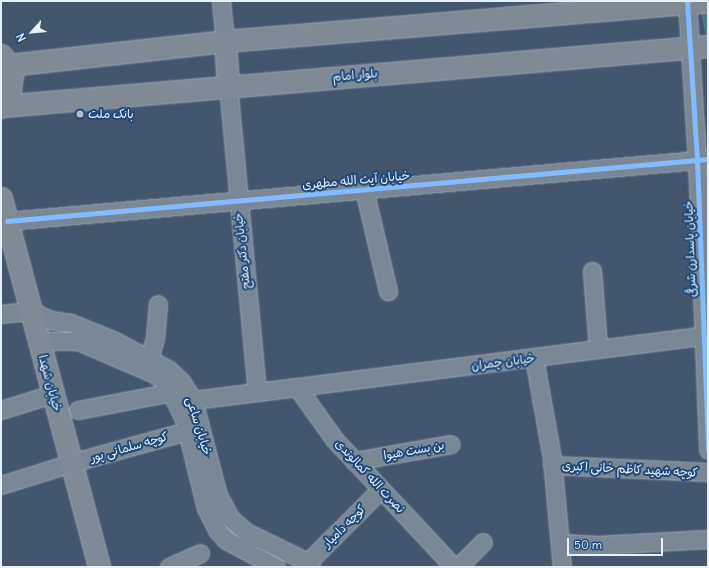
<!DOCTYPE html>
<html>
<head>
<meta charset="utf-8">
<style>
	body { margin:0 }
	#map { position:relative; width:709px; height:568px; overflow:hidden; background:#44566e; font-family:Delius,"Playpen Sans Arabic",sans-serif }
	div>[style] { position:absolute }
	.green>* { inset:0; background:#4a7987 }
	.roads { filter:drop-shadow(0 0 1px #a1abb7) drop-shadow(0 0 1px #a1abb7) }
	.minor>* { height:17px; margin:-8.5px; padding:0 8.5px; transform-origin:8.5px; border-radius:8.5px; background:#7a8795 }
	.major>* { height:21px; margin:-10.5px; padding:0 10.5px; transform-origin:10.5px; border-radius:10.5px; background:#7f8a95 }
	.cycleway>* { height:5px; margin:-2.5px; padding:0 2.5px; transform-origin:2.5px; border-radius:2.5px; background:#80bcff }
	.dots>* { width:11px; height:11px; translate:-50% -50%; box-sizing:border-box; border:2px solid #1f4a7a; border-radius:50% }
	span { translate:-50% -50%; white-space:nowrap; text-align:center; line-height:1.15; -webkit-text-stroke:4px #1f4a7a; paint-order:stroke }
	.street-label { font-size:12px; color:#e8f1f8 }
	.poi-label { font-size:12px; color:#e8f1f8 }
	.left { translate:0 -50%; text-align:left }
	.frame { position:absolute; inset:0; border:2px solid #e8f1f8; pointer-events:none }
	.north { position:absolute; left:12px; top:12px; width:40px; height:40px; -webkit-text-stroke:3px #1f4a7a; paint-order:stroke; rotate:243deg; font-size:11px; font-weight:700; line-height:16px; text-align:center; color:#e8f1f8 }
	.north::after { content:''; display:block; margin:auto; width:14px; height:18px; background:#e8f1f8; clip-path:polygon(50% 0,100% 100%,50% 72%,0 100%) }
	.scale { position:absolute; left:567px; top:538px; width:96px; height:18px; box-sizing:border-box; border:2px solid #e8f1f8; border-top:0; padding-left:5px; font-size:12px; line-height:14px; white-space:nowrap; color:#e8f1f8; -webkit-text-stroke:3px #1f4a7a; paint-order:stroke }
</style>
</head>
<body>
<div id="map">
	<div class="green">
		<div style="clip-path:polygon(708px 5px,708px 36px,706px 37px,700px 8px)"></div>
	</div>
	<div class="roads">
		<div class="minor">
			<div style="left:221px;top:1px;width:40px;rotate:84.3deg"></div>
			<div style="left:687px;top:1px;width:158px;rotate:86.4deg"></div>
			<div style="left:697px;top:159px;width:291px;rotate:87.8deg"></div>
			<div style="left:228px;top:85px;width:308px;rotate:84.6deg"></div>
			<div style="left:364px;top:189px;width:105px;rotate:76.8deg"></div>
			<div style="left:7px;top:221px;width:704px;rotate:-5.05deg"></div>
			<div style="left:592px;top:271px;width:76px;rotate:85.5deg"></div>
			<div style="left:1px;top:314px;width:30px;rotate:-6deg"></div>
			<div style="left:31px;top:311px;width:21px;rotate:25deg"></div>
			<div style="left:50px;top:320px;width:21px;rotate:8deg"></div>
			<div style="left:71px;top:323px;width:48px;rotate:22.2deg"></div>
			<div style="left:115px;top:341px;width:61px;rotate:28.2deg"></div>
			<div style="left:169px;top:370px;width:16px;rotate:43deg"></div>
			<div style="left:181px;top:381px;width:22px;rotate:58deg"></div>
			<div style="left:193px;top:400px;width:98px;rotate:75.3deg"></div>
			<div style="left:218px;top:495px;width:26px;rotate:62deg"></div>
			<div style="left:230px;top:518px;width:21px;rotate:41deg"></div>
			<div style="left:246px;top:532px;width:59px;rotate:26.1deg"></div>
			<div style="left:299px;top:558px;width:15px;rotate:37deg"></div>
			<div style="left:38px;top:341px;width:40px"></div>
			<div style="left:78px;top:341px;width:84px;rotate:23.2deg"></div>
			<div style="left:155px;top:374px;width:16px;rotate:40deg"></div>
			<div style="left:167px;top:384px;width:39px;rotate:64deg"></div>
			<div style="left:184px;top:419px;width:92px;rotate:76.1deg"></div>
			<div style="left:206px;top:508px;width:25px;rotate:63deg"></div>
			<div style="left:217px;top:530px;width:13px;rotate:48deg"></div>
			<div style="left:226px;top:540px;width:57px;rotate:28.4deg"></div>
			<div style="left:534px;top:358px;width:102px;rotate:79.8deg"></div>
			<div style="left:552px;top:458px;width:109px;rotate:84.8deg"></div>
			<div style="left:149px;top:359px;width:22px;rotate:-74deg"></div>
			<div style="left:155px;top:338px;width:34px;rotate:-85deg"></div>
			<div style="left:297px;top:387px;width:414px;rotate:-7.2deg"></div>
			<div style="left:193px;top:400px;width:105px;rotate:-7.1deg"></div>
			<div style="left:297px;top:387px;width:65px;rotate:54.4deg"></div>
			<div style="left:335px;top:440px;width:174px;rotate:46.9deg"></div>
			<div style="left:1px;top:410px;width:53px;rotate:-17.4deg"></div>
			<div style="left:78px;top:410px;width:96px;rotate:-10.8deg"></div>
			<div style="left:354px;top:461px;width:98px;rotate:-9.9deg"></div>
			<div style="left:552px;top:465px;width:156px;rotate:2.6deg"></div>
			<div style="left:1px;top:485px;width:73px;rotate:-17.4deg"></div>
			<div style="left:71px;top:463px;width:119px;rotate:-15.5deg"></div>
			<div style="left:560px;top:543px;width:38px;rotate:3deg"></div>
			<div style="left:598px;top:545px;width:110px;rotate:-3.1deg"></div>
			<div style="left:169px;top:567px;width:34px;rotate:-24deg"></div>
			<div style="left:303px;top:567px;width:110px;rotate:-45deg"></div>
			<div style="left:458px;top:567px;width:35px;rotate:-45deg"></div>
		</div>
		<div class="major">
			<div style="left:225px;top:41px;width:44px;rotate:86.1deg"></div>
			<div style="left:1px;top:55px;width:13px;rotate:51deg"></div>
			<div style="left:9px;top:65px;width:10px;rotate:73deg"></div>
			<div style="left:12px;top:75px;width:22px;rotate:98deg"></div>
			<div style="left:9px;top:97px;width:13px;rotate:129deg"></div>
			<div style="left:9px;top:65px;width:217px;rotate:-6.3deg"></div>
			<div style="left:225px;top:41px;width:484px;rotate:-4.7deg"></div>
			<div style="left:2px;top:106px;width:709px;rotate:-4.86deg"></div>
			<div style="left:1px;top:198px;width:382px;rotate:75.1deg"></div>
		</div>
	</div>
	<div class="cycleway">
		<div style="left:687px;top:1px;width:158px;rotate:86.4deg"></div>
		<div style="left:697px;top:159px;width:291px;rotate:87.8deg"></div>
		<div style="left:7px;top:221px;width:704px;rotate:-5.05deg"></div>
	</div>
	<div class="dots">
		<div style="left:80px;top:114px;background:#afbbc8"></div>
	</div>
	<div class="street-label">
		<span style="left:355px;top:75px;rotate:-5deg">بلوار امام</span>
		<span style="left:356px;top:180px;rotate:-5deg">خیابان آیت الله مطهری</span>
		<span style="left:690px;top:249px;rotate:-92deg">خیابان پاسدارن شرقی</span>
		<span style="left:242px;top:251px;rotate:-96deg">خیابان دکتر مفتح</span>
		<span style="left:503px;top:362px;rotate:-7deg">خیابان چمران</span>
		<span style="left:50px;top:383px;rotate:75deg">خیابان شهدا</span>
		<span style="left:199px;top:426px;rotate:73deg">خیابان ساعی</span>
		<span style="left:129px;top:447px;rotate:-16deg">کوچه سلمانی پور</span>
		<span style="left:414px;top:450px;rotate:-10deg">بن بست هیوا</span>
		<span style="left:630px;top:469px;rotate:3deg">کوچه شهید کاظم خانی اکبری</span>
		<span style="left:370px;top:476px;rotate:47deg">نصرت الله کمالوندی</span>
		<span style="left:344px;top:526px;rotate:-45deg">کوچه دامیار</span>
	</div>
	<div class="poi-label">
		<span class="left" style="left:88px;top:114px">بانک ملت</span>
	</div>
	<div class="frame"></div>
	<div class="north">N</div>
	<div class="scale">50 m</div>
</div>
</body>
</html>
